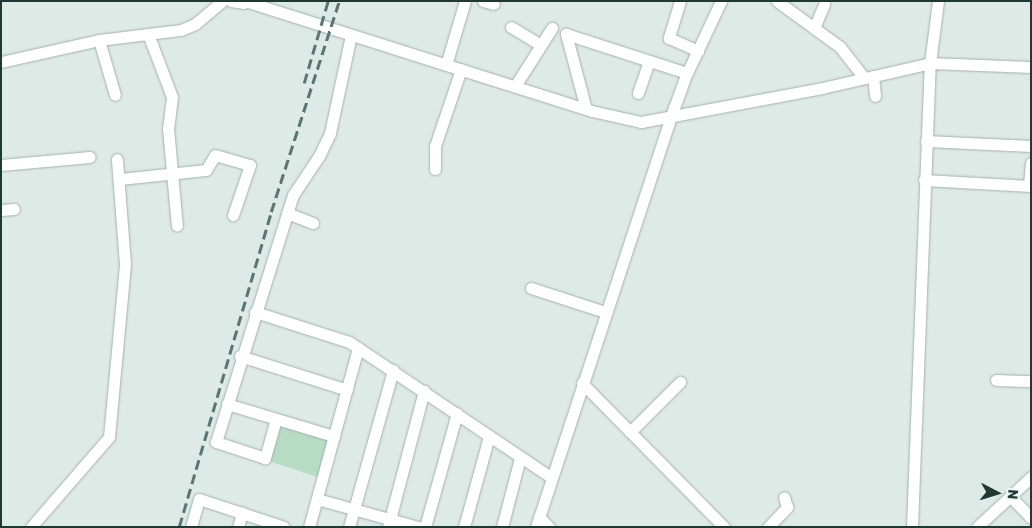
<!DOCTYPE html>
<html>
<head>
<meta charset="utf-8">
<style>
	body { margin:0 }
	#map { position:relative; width:1032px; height:528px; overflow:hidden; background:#deeae6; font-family:Rubik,sans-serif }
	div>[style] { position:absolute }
	.green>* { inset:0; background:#b6ddc4; transform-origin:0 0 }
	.roads { filter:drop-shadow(0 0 1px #a1b2ad) drop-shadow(0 0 1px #a1b2ad) }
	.minor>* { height:11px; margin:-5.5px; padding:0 5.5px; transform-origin:5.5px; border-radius:5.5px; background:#fff }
	.rail>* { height:2.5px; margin-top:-1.25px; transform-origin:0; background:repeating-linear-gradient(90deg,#597671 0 10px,transparent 0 15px) }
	span { translate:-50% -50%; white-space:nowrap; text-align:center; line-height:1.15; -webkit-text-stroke:4px #eef7f3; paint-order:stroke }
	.frame { position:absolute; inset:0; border:2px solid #1f3a35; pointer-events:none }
	.north { position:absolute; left:972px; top:468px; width:50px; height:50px; -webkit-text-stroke:4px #eef7f3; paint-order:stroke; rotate:95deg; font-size:14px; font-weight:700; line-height:20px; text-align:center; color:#1f3a35 }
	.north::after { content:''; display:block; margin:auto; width:18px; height:22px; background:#1f3a35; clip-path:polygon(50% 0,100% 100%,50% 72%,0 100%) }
</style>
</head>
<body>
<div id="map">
	<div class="green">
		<div style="left:278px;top:421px;width:56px;height:41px;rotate:18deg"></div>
	</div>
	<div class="roads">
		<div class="minor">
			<div style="left:231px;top:1px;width:13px;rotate:9deg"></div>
			<div style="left:245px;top:1px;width:364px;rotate:17.6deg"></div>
			<div style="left:592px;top:111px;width:50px;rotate:12.7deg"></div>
			<div style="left:641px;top:122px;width:184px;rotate:-10.6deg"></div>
			<div style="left:822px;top:88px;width:111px;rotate:-13deg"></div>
			<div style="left:930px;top:63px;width:101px;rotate:2.3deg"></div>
			<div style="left:483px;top:1px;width:11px;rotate:15deg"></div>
			<div style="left:680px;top:1px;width:39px;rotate:107deg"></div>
			<div style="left:669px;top:38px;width:32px;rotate:24deg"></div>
			<div style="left:777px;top:1px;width:78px;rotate:36.1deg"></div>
			<div style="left:840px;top:47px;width:39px;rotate:52deg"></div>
			<div style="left:511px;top:27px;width:35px;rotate:31deg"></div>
			<div style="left:814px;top:28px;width:26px;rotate:-67deg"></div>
			<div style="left:148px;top:34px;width:67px;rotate:69.1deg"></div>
			<div style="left:172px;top:97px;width:31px;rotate:97deg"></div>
			<div style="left:168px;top:128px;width:98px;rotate:84.8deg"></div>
			<div style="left:99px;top:40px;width:57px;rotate:73.8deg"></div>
			<div style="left:1px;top:62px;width:100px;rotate:-12.7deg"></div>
			<div style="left:99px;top:40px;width:83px;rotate:-7deg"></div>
			<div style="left:181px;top:30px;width:15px;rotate:-23deg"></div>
			<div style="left:195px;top:24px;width:35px;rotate:-40deg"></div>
			<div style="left:446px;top:65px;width:67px;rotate:-73.5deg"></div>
			<div style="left:873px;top:76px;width:20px;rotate:84deg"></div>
			<div style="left:515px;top:86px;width:69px;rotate:-57.5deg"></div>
			<div style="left:638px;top:93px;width:34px;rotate:-71deg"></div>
			<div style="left:586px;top:109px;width:78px;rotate:-104.9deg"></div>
			<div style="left:566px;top:34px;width:127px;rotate:17.9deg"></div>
			<div style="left:926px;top:141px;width:105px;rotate:2.7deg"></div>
			<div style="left:1px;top:165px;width:89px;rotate:-5.1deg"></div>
			<div style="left:435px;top:169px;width:23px;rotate:-90deg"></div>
			<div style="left:435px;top:146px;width:81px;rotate:-71.3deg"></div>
			<div style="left:120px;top:179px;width:86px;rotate:-6deg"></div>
			<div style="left:206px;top:170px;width:17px;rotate:-59deg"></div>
			<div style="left:215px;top:155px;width:36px;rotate:16deg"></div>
			<div style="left:250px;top:165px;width:53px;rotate:108.8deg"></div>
			<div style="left:924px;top:180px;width:107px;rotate:3.2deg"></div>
			<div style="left:1029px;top:185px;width:22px;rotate:-85deg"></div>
			<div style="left:1px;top:210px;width:13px;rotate:-4deg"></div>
			<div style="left:287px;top:213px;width:28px;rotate:21deg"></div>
			<div style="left:531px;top:288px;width:78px;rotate:18deg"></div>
			<div style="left:255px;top:312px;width:99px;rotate:17.7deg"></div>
			<div style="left:349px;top:342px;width:243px;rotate:33.8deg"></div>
			<div style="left:240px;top:356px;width:112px;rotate:17.6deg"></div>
			<div style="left:996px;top:380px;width:35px;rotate:2deg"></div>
			<div style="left:582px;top:383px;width:202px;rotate:45.4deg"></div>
			<div style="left:227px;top:404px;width:112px;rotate:16.7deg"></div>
			<div style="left:276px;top:419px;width:41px;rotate:105.8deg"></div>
			<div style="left:265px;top:458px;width:52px;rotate:-161.9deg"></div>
			<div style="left:216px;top:442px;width:259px;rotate:-72.7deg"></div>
			<div style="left:293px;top:195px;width:47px;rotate:-56.3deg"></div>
			<div style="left:319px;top:156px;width:25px;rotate:-64deg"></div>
			<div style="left:330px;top:133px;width:100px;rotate:-77.9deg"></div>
			<div style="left:630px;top:432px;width:71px;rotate:-45deg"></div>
			<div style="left:1010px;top:496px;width:30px;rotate:46deg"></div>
			<div style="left:317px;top:499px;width:105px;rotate:15.5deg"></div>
			<div style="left:539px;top:517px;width:14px;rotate:45deg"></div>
			<div style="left:31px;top:527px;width:119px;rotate:-49.1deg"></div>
			<div style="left:109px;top:437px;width:174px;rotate:-84.7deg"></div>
			<div style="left:125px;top:264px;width:105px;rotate:-94.4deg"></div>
			<div style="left:191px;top:527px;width:29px;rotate:-74deg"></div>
			<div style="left:199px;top:499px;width:89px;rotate:18.2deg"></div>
			<div style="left:238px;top:527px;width:15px;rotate:-74deg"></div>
			<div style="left:309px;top:527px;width:186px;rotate:-74.7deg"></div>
			<div style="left:349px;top:527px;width:163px;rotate:-74.3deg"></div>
			<div style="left:388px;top:527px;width:141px;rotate:-75.2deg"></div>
			<div style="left:425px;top:527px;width:118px;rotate:-74.3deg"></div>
			<div style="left:464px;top:527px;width:94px;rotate:-74.6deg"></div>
			<div style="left:502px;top:527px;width:71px;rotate:-75.4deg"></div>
			<div style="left:536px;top:527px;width:441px;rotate:-71.8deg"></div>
			<div style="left:674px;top:108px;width:37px;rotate:-70deg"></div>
			<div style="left:687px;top:73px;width:80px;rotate:-64.7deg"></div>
			<div style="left:768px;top:527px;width:28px;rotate:-46deg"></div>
			<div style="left:787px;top:507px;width:10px;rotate:-107deg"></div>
			<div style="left:912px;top:527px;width:464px;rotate:-87.8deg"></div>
			<div style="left:930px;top:63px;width:63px;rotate:-82.6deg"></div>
			<div style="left:977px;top:527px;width:74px;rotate:-42.8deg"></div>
		</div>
	</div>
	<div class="rail">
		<div style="left:304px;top:83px;width:85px;rotate:-73.7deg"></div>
		<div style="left:179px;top:527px;width:328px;rotate:-73.7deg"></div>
		<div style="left:271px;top:212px;width:222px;rotate:-72.1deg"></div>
	</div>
	<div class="frame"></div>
	<div class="north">N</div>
</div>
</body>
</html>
